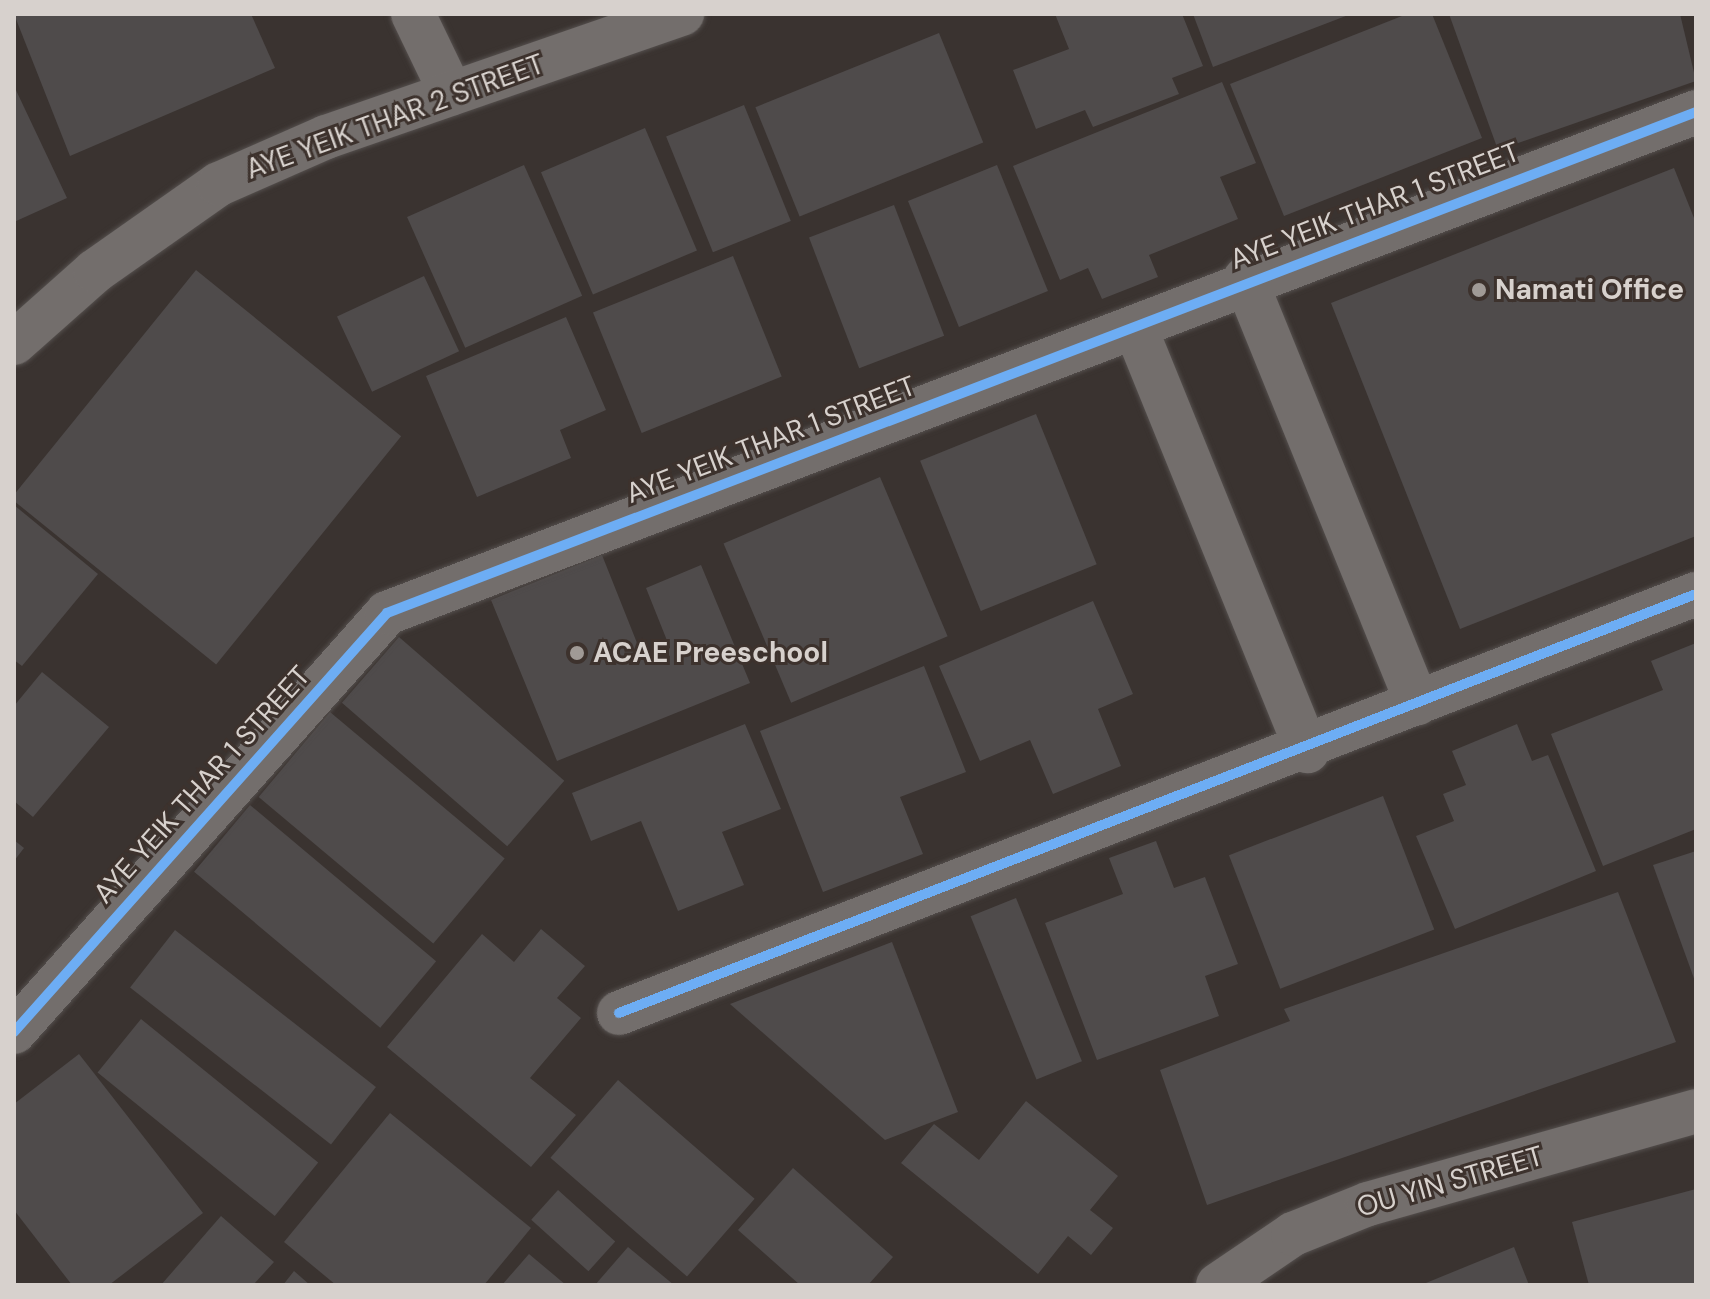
<!DOCTYPE html>
<html>
<head>
<meta charset="utf-8">
<style>
	body { margin:0 }
	#map { position:relative; width:1710px; height:1299px; overflow:hidden; background:#3a3330; font-family:"DM Sans",sans-serif }
	div>[style] { position:absolute }
	.building>* { inset:0; background:#4f4b4b; transform-origin:0 0 }
	.roads { filter:drop-shadow(0 0 2px #544f4d) drop-shadow(0 0 2px #544f4d) }
	.minor>* { height:44px; margin:-22px; padding:0 22px; transform-origin:22px; border-radius:22px; background:#736e6c }
	.cycleway>* { height:10px; margin:-5px; padding:0 5px; transform-origin:5px; border-radius:5px; background:#6dadf4 }
	.dots>* { width:22px; height:22px; translate:-50% -50%; box-sizing:border-box; border:4px solid #3d322d; border-radius:50% }
	span { translate:-50% -50%; white-space:nowrap; text-align:center; line-height:1.15; -webkit-text-stroke:6px #3d322d; paint-order:stroke }
	.street-label { font-size:28px; color:#d7d1cd }
	.poi-label { font-size:28px; color:#d7d1cd; font-weight:700 }
	.left { translate:0 -50%; text-align:left }
	.frame { position:absolute; inset:0; border:16px solid #d7d1cd; pointer-events:none }
</style>
</head>
<body>
<div id="map">
	<div class="building">
		<div style="clip-path:polygon(14px 14px,251px 14px,275px 68px,70px 156px)"></div>
		<div style="clip-path:polygon(1055px 14px,1182px 14px,1203px 66px,1172px 78px,1179px 94px,1093px 127px,1085px 110px,1036px 129px,1013px 70px,1069px 49px)"></div>
		<div style="clip-path:polygon(1193px 14px,1351px 14px,1213px 67px)"></div>
		<div style="clip-path:polygon(1407px 14px,1432px 14px,1482px 138px,1284px 216px,1230px 84px)"></div>
		<div style="clip-path:polygon(1449px 14px,1680px 14px,1696px 81px,1498px 150px)"></div>
		<div style="left:939px;top:33px;width:118px;height:198px;rotate:68deg"></div>
		<div style="clip-path:polygon(1222px 82px,1256px 163px,1220px 177px,1238px 219px,1149px 255px,1158px 277px,1102px 299px,1088px 268px,1060px 280px,1013px 166px)"></div>
		<div style="clip-path:polygon(14px 86px,67px 198px,14px 222px)"></div>
		<div style="left:744px;top:105px;width:125px;height:84px;rotate:68deg"></div>
		<div style="left:645px;top:128px;width:133px;height:113px;rotate:67deg"></div>
		<div style="left:524px;top:165px;width:143px;height:128px;rotate:66deg"></div>
		<div style="left:997px;top:165px;width:136px;height:96px;rotate:68deg"></div>
		<div style="clip-path:polygon(1674px 168px,1696px 223px,1696px 536px,1460px 629px,1331px 303px)"></div>
		<div style="left:894px;top:205px;width:140px;height:91px;rotate:69deg"></div>
		<div style="left:733px;top:256px;width:130px;height:151px;rotate:68deg"></div>
		<div style="left:196px;top:270px;width:264px;height:294px;rotate:39deg"></div>
		<div style="left:424px;top:276px;width:83px;height:96px;rotate:65deg"></div>
		<div style="clip-path:polygon(566px 317px,606px 410px,560px 430px,571px 458px,477px 497px,426px 376px)"></div>
		<div style="left:1036px;top:414px;width:162px;height:125px;rotate:68deg"></div>
		<div style="left:880px;top:477px;width:173px;height:170px;rotate:67deg"></div>
		<div style="clip-path:polygon(14px 505px,98px 574px,22px 666px,14px 660px)"></div>
		<div style="clip-path:polygon(602px 555px,643px 658px,670px 648px,646px 588px,701px 565px,750px 683px,557px 761px,491px 600px)"></div>
		<div style="clip-path:polygon(1093px 601px,1133px 694px,1098px 709px,1121px 766px,1053px 794px,1030px 740px,980px 761px,939px 666px)"></div>
		<div style="left:399px;top:637px;width:219px;height:87px;rotate:41deg"></div>
		<div style="clip-path:polygon(1696px 643px,1696px 829px,1603px 866px,1551px 734px,1663px 690px,1651px 661px)"></div>
		<div style="clip-path:polygon(924px 666px,966px 772px,900px 797px,923px 854px,823px 892px,760px 731px)"></div>
		<div style="clip-path:polygon(42px 672px,109px 727px,33px 817px,14px 801px,14px 706px)"></div>
		<div style="left:330px;top:712px;width:228px;height:111px;rotate:40deg"></div>
		<div style="clip-path:polygon(745px 724px,781px 809px,722px 832px,744px 885px,678px 911px,641px 821px,591px 841px,572px 793px)"></div>
		<div style="clip-path:polygon(1517px 724px,1532px 761px,1548px 755px,1596px 871px,1455px 929px,1416px 836px,1454px 821px,1443px 794px,1466px 785px,1452px 751px)"></div>
		<div style="left:1383px;top:796px;width:143px;height:165px;rotate:69deg"></div>
		<div style="left:250px;top:805px;width:243px;height:87px;rotate:40deg"></div>
		<div style="clip-path:polygon(14px 840px,24px 848px,14px 861px)"></div>
		<div style="clip-path:polygon(1156px 841px,1174px 888px,1205px 877px,1238px 964px,1205px 976px,1219px 1016px,1097px 1060px,1045px 923px,1123px 894px,1109px 858px)"></div>
		<div style="clip-path:polygon(1696px 851px,1696px 984px,1653px 865px)"></div>
		<div style="clip-path:polygon(1618px 892px,1676px 1042px,1207px 1205px,1160px 1070px,1290px 1021px,1284px 1009px)"></div>
		<div style="left:1016px;top:898px;width:176px;height:49px;rotate:68deg"></div>
		<div style="clip-path:polygon(541px 929px,585px 966px,557px 998px,581px 1018px,530px 1078px,576px 1115px,531px 1167px,387px 1047px,482px 934px,514px 962px)"></div>
		<div style="left:175px;top:930px;width:255px;height:73px;rotate:38deg"></div>
		<div style="clip-path:polygon(892px 942px,958px 1112px,885px 1140px,730px 1004px)"></div>
		<div style="left:141px;top:1019px;width:228px;height:69px;rotate:39deg"></div>
		<div style="clip-path:polygon(79px 1054px,203px 1213px,109px 1285px,72px 1285px,14px 1210px,14px 1104px)"></div>
		<div style="left:618px;top:1080px;width:181px;height:103px;rotate:41deg"></div>
		<div style="clip-path:polygon(1026px 1101px,1118px 1176px,1090px 1210px,1113px 1228px,1091px 1255px,1068px 1236px,1038px 1274px,901px 1163px,934px 1124px,979px 1160px)"></div>
		<div style="clip-path:polygon(390px 1113px,531px 1228px,484px 1285px,336px 1285px,284px 1242px)"></div>
		<div style="clip-path:polygon(793px 1168px,893px 1257px,868px 1285px,800px 1285px,738px 1230px)"></div>
		<div style="clip-path:polygon(1696px 1189px,1696px 1285px,1589px 1285px,1572px 1222px)"></div>
		<div style="left:558px;top:1190px;width:77px;height:40px;rotate:42deg"></div>
		<div style="clip-path:polygon(221px 1216px,274px 1262px,253px 1285px,161px 1285px)"></div>
		<div style="clip-path:polygon(628px 1247px,674px 1285px,595px 1285px)"></div>
		<div style="clip-path:polygon(1514px 1247px,1529px 1285px,1421px 1285px)"></div>
		<div style="clip-path:polygon(529px 1254px,566px 1285px,502px 1285px)"></div>
		<div style="clip-path:polygon(294px 1271px,310px 1285px,283px 1285px)"></div>
	</div>
	<div class="roads">
		<div class="minor">
			<div style="left:413px;top:14px;width:88px;rotate:64.3deg"></div>
			<div style="left:1245px;top:279px;width:458px;rotate:67.9deg"></div>
			<div style="left:1135px;top:327px;width:458px;rotate:67.9deg"></div>
			<div style="left:14px;top:343px;width:108px;rotate:-41.6deg"></div>
			<div style="left:95px;top:271px;width:151px;rotate:-35.1deg"></div>
			<div style="left:219px;top:184px;width:117px;rotate:-23.7deg"></div>
			<div style="left:326px;top:137px;width:377px;rotate:-19.1deg"></div>
			<div style="left:619px;top:1013px;width:1156px;rotate:-21.26deg"></div>
			<div style="left:14px;top:1032px;width:561px;rotate:-48.32deg"></div>
			<div style="left:387px;top:613px;width:1402px;rotate:-20.94deg"></div>
			<div style="left:1218px;top:1285px;width:91px;rotate:-34.2deg"></div>
			<div style="left:1293px;top:1234px;width:81px;rotate:-21.8deg"></div>
			<div style="left:1368px;top:1204px;width:341px;rotate:-15.8deg"></div>
		</div>
	</div>
	<div class="cycleway">
		<div style="left:619px;top:1013px;width:1156px;rotate:-21.26deg"></div>
		<div style="left:14px;top:1032px;width:561px;rotate:-48.32deg"></div>
		<div style="left:387px;top:613px;width:1402px;rotate:-20.94deg"></div>
	</div>
	<div class="dots">
		<div style="left:1479px;top:290px;background:#a09a96"></div>
		<div style="left:577px;top:653px;background:#a09a96"></div>
	</div>
	<div class="street-label">
		<span style="left:395px;top:117px;rotate:-20deg">AYE YEIK THAR 2 STREET</span>
		<span style="left:1375px;top:206px;rotate:-21deg">AYE YEIK THAR 1 STREET</span>
		<span style="left:771px;top:440px;rotate:-21deg">AYE YEIK THAR 1 STREET</span>
		<span style="left:202px;top:785px;rotate:-48deg">AYE YEIK THAR 1 STREET</span>
		<span style="left:1450px;top:1182px;rotate:-16deg">OU YIN STREET</span>
	</div>
	<div class="poi-label">
		<span class="left" style="left:1495px;top:290px">Namati Office</span>
		<span class="left" style="left:593px;top:653px">ACAE Preeschool</span>
	</div>
	<div class="frame"></div>
</div>
</body>
</html>
